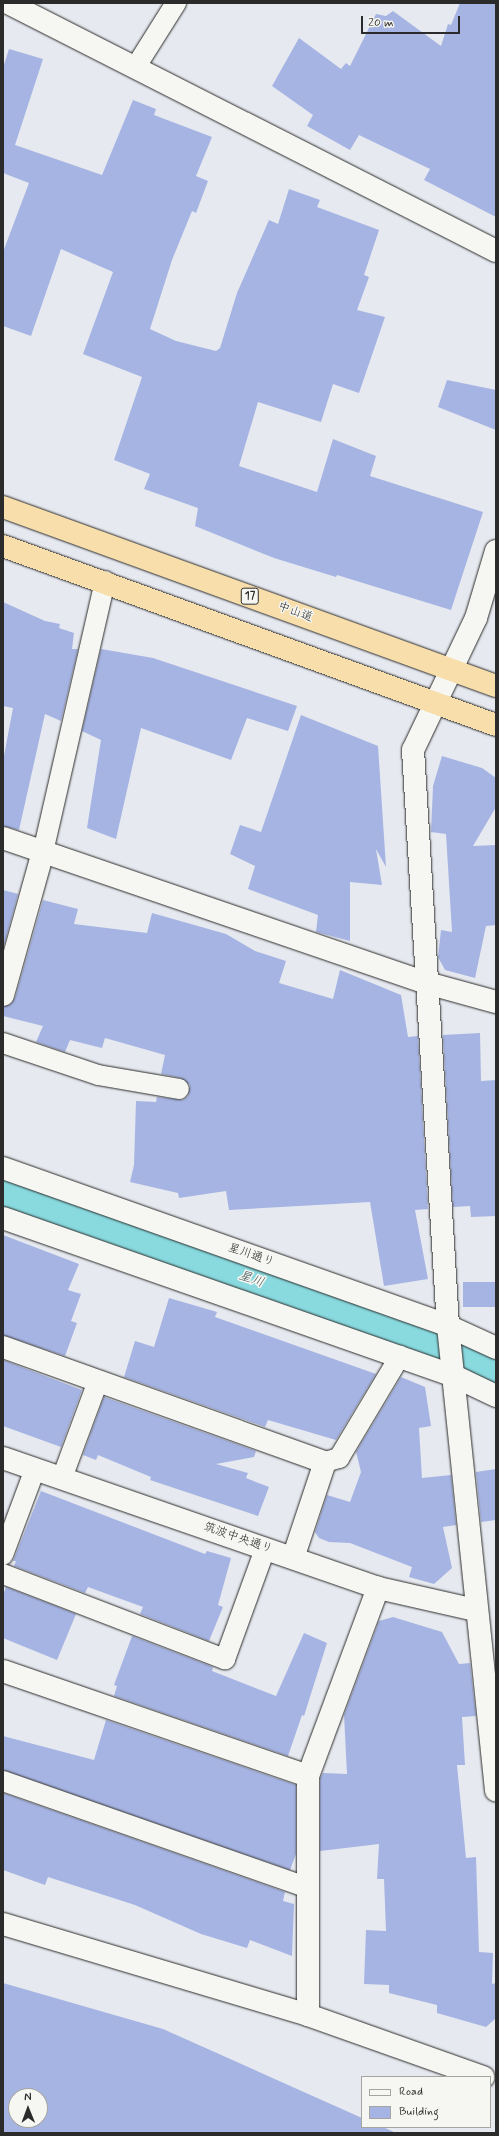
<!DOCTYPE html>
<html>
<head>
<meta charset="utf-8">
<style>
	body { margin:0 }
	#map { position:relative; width:499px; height:2136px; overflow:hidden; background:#e6e9ef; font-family:Mynerve,"Klee One",sans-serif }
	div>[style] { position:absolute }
	.river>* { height:59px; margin:-29.5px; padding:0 29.5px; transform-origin:29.5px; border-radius:29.5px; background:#88dadf }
	.building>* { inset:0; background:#a6b4e3; transform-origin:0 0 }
	.roads { filter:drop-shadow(0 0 1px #2b2b2b) drop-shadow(0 0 1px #2b2b2b) }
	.service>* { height:20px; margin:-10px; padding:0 10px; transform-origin:10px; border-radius:10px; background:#f6f6f2 }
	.minor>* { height:22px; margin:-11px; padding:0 11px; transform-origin:11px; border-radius:11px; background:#f6f6f2 }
	.tertiary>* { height:22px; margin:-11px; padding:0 11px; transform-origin:11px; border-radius:11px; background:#f6f6f2 }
	.trunk>* { height:22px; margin:-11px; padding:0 11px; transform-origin:11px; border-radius:11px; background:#f8deab }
	span { translate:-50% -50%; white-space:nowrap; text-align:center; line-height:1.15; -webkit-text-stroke:3px #f6f6f2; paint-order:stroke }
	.shield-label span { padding:1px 3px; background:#f6f6f2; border:1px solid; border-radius:3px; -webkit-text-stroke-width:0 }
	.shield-label { font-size:11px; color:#2b2b2b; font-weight:700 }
	.street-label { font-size:12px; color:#2b2b2b }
	.water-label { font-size:13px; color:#425758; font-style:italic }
	.frame { position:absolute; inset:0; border:4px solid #2b2b2b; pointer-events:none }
	.legend { position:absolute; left:361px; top:2076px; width:130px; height:52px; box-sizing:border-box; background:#f6f6f2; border:1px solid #a5a5a2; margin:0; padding:5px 7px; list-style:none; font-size:12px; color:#2b2b2b }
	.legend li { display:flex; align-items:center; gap:8px; height:20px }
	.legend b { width:20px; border:1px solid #a5a5a2 }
	.north { position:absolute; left:8px; top:2088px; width:40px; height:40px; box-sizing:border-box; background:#f6f6f2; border:1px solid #a5a5a2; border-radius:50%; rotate:359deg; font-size:11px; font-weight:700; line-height:16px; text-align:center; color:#2b2b2b }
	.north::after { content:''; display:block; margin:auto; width:14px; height:18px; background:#2b2b2b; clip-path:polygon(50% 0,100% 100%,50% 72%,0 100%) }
	.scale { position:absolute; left:361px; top:16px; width:99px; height:18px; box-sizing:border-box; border:2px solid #2b2b2b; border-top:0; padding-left:5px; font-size:12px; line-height:14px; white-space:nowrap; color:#2b2b2b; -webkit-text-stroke:3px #f6f6f2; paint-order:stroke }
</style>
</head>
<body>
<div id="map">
	<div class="river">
		<div style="left:3px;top:1192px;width:467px;rotate:19.4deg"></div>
		<div style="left:443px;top:1347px;width:59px;rotate:27deg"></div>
	</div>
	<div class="building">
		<div style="clip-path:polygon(460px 3px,496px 3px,496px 217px,424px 180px,430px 169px,359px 135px,350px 150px,307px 126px,313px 115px,272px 86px,299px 38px,341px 69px,346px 63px,350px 66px,376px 14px,386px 16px,393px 11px,441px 46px,448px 24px,451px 25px)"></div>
		<div style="clip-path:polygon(9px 49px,43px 59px,15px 145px,102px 175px,133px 100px,156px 109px,154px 115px,212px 137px,196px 176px,208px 181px,196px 213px,192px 211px,172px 260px,150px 329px,176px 341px,216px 351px,220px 348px,237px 293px,269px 220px,278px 224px,289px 189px,320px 200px,317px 207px,379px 230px,364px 275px,369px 277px,357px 310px,385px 317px,359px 393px,333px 384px,321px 422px,258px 402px,239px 466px,317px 492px,333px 439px,376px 456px,370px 476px,483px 512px,451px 610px,337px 575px,336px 577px,274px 558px,195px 526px,198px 508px,144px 489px,150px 474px,114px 460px,142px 377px,83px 354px,113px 272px,61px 249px,31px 336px,3px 326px,3px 252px,29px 183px,3px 173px,3px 68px)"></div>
		<div style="clip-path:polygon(447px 380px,496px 390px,496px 430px,438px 407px)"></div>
		<div style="clip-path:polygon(3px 602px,45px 621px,60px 624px,59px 628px,74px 633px,72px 649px,78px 649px,61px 721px,45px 714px,19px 830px,3px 826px,3px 761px,13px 708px,3px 706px)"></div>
		<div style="clip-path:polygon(101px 649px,153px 658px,297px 706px,288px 731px,247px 718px,231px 760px,141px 728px,116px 839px,87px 828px,101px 740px,82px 731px)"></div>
		<div style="clip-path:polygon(301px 715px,378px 746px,386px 867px,376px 849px,382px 885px,350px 882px,350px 941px,316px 932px,318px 915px,248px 889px,255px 866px,230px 854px,240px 825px,261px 832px)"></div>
		<div style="clip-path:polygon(442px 756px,482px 768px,496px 778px,496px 807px,473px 846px,496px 845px,496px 925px,486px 926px,475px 978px,445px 970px,438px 957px,441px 930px,452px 932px,446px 834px,431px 832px,433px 786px)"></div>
		<div style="clip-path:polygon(3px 890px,18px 894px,3px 949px)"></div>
		<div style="clip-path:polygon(43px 900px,78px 909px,74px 924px,147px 933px,152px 913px,226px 934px,255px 951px,286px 961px,279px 983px,333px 999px,340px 970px,401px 995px,408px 1037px,418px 1036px,428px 1209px,415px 1210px,428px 1279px,384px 1286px,370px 1202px,229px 1210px,226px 1191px,179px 1198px,178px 1193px,130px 1182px,134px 1165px,136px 1101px,156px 1102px,157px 1097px,183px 1100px,188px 1096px,190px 1085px,181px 1078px,161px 1074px,165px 1055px,105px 1038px,102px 1048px,70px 1040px,65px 1052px,36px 1042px,43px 1026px,3px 1016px,3px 1007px,11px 1004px,15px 998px)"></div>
		<div style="clip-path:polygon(480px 1033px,481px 1081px,496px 1080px,496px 1216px,471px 1217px,470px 1206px,453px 1207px,443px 1035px)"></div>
		<div style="clip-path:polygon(3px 1235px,79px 1264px,68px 1290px,81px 1294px,71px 1321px,77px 1323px,65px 1356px,3px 1335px)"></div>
		<div style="left:496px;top:1282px;width:25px;height:33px;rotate:90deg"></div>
		<div style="clip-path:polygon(169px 1298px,217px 1312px,215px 1317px,376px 1374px,336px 1440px,268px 1420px,265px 1427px,124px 1377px,135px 1341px,154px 1347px)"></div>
		<div style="clip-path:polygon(3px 1360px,82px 1390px,61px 1447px,3px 1426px)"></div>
		<div style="clip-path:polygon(401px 1377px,425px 1387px,431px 1426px,419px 1428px,422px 1478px,451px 1475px,456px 1525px,443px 1527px,452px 1568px,434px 1584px,409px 1577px,412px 1567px,350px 1543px,329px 1542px,319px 1538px,315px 1532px,327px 1495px,350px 1502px,361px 1472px,356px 1452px)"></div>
		<div style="clip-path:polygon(104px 1397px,256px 1451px,254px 1457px,216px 1464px,248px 1473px,246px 1478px,269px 1487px,258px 1516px,150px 1480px,151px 1477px,98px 1455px,96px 1460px,83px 1455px)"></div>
		<div style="clip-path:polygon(496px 1469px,496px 1520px,481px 1522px,476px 1472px)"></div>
		<div style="clip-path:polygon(41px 1491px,205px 1554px,207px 1551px,231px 1558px,218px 1605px,223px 1607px,209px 1641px,140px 1614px,143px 1607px,88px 1587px,85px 1593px,14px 1566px,16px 1561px,13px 1561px)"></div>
		<div style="clip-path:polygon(6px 1587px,76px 1614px,57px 1660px,3px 1638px,3px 1595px)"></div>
		<div style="clip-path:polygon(393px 1617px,442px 1632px,459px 1664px,470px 1663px,476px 1716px,462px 1717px,465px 1765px,457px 1765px,466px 1858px,476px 1857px,479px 1952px,493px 1953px,492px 1984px,496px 1983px,496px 2018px,486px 2027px,437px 2013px,437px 2005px,389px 1993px,389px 1985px,364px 1984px,366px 1930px,386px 1931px,384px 1879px,377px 1879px,379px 1844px,320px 1851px,320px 1778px,323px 1773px,347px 1774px,344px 1715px,379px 1621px)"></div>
		<div style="clip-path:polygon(304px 1633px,327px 1643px,304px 1716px,302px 1715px,288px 1756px,114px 1696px,117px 1686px,114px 1685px,132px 1636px,213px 1667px,212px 1671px,276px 1696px)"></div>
		<div style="clip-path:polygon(106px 1720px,296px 1785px,296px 1854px,290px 1870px,3px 1770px,3px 1736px,94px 1760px)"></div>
		<div style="clip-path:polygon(3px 1793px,285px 1892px,283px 1901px,294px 1904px,292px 1956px,250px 1940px,247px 1948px,201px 1934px,135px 1905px,48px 1877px,45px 1885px,3px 1870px)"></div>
		<div style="clip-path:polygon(evenodd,3px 1983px,163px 2029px,362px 2118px,362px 2127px,383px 2127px,396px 2133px,3px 2133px,3px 1983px,16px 2096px,40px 2096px,40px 2120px,16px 2120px,16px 2096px)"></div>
	</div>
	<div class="roads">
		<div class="service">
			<div style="left:135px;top:68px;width:77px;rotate:-57.8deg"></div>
			<div style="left:43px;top:852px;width:278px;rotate:-77.1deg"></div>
			<div style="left:3px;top:1043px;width:100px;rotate:18.6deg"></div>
			<div style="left:98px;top:1075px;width:82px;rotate:9.8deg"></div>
			<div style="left:325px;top:1462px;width:15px;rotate:-16deg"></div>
			<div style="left:339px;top:1458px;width:119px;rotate:-59.1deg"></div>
			<div style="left:62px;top:1478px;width:103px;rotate:-69.6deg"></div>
			<div style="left:3px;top:1555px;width:92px;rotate:-69.6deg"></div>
			<div style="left:3px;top:1574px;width:238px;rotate:21deg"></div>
			<div style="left:225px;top:1659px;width:117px;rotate:-70deg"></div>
			<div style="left:3px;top:1781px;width:323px;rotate:19.3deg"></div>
		</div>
		<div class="minor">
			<div style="left:8px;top:3px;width:547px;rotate:26.94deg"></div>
			<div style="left:496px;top:551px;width:70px;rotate:106.6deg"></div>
			<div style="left:476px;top:618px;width:146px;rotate:115.5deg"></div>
			<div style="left:413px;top:750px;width:577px;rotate:86.52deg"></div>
			<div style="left:448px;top:1326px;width:467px;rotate:84.1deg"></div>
			<div style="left:3px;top:838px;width:448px;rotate:18.9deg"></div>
			<div style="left:427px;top:983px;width:72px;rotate:15.4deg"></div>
			<div style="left:3px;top:995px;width:148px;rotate:-74.4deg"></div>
			<div style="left:3px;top:1168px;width:472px;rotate:19.5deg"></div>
			<div style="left:448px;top:1326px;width:53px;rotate:24.6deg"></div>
			<div style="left:3px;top:1218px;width:476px;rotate:19.3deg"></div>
			<div style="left:452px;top:1375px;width:49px;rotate:25.5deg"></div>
			<div style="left:3px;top:1347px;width:342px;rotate:19.7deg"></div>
			<div style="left:325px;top:1462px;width:101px;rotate:108.4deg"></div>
			<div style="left:3px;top:1458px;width:397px;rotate:19.1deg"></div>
			<div style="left:378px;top:1588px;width:100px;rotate:12.7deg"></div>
			<div style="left:3px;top:1671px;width:323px;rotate:19deg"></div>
			<div style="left:308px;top:2015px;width:239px;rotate:-90deg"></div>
			<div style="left:308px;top:1776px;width:201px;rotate:-69.6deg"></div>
		</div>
		<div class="tertiary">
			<div style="left:3px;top:1924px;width:318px;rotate:16.6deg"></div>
			<div style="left:308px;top:2015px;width:186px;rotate:19.5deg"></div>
		</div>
		<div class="trunk">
			<div style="left:3px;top:507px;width:524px;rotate:19.96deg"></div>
			<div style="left:3px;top:546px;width:524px;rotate:19.96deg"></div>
		</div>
	</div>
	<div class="shield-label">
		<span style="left:250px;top:596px">17</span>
	</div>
	<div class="street-label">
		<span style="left:295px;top:613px;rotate:20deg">中山道</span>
		<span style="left:251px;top:1256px;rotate:19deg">星川通り</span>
		<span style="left:238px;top:1539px;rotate:19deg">筑波中央通り</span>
	</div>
	<div class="water-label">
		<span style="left:251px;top:1280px;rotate:19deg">星川</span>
	</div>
	<div class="frame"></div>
	<ul class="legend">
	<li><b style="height:5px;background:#f6f6f2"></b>Road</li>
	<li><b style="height:11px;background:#a6b4e3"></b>Building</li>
	</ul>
	<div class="north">N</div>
	<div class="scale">20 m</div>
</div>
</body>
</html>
